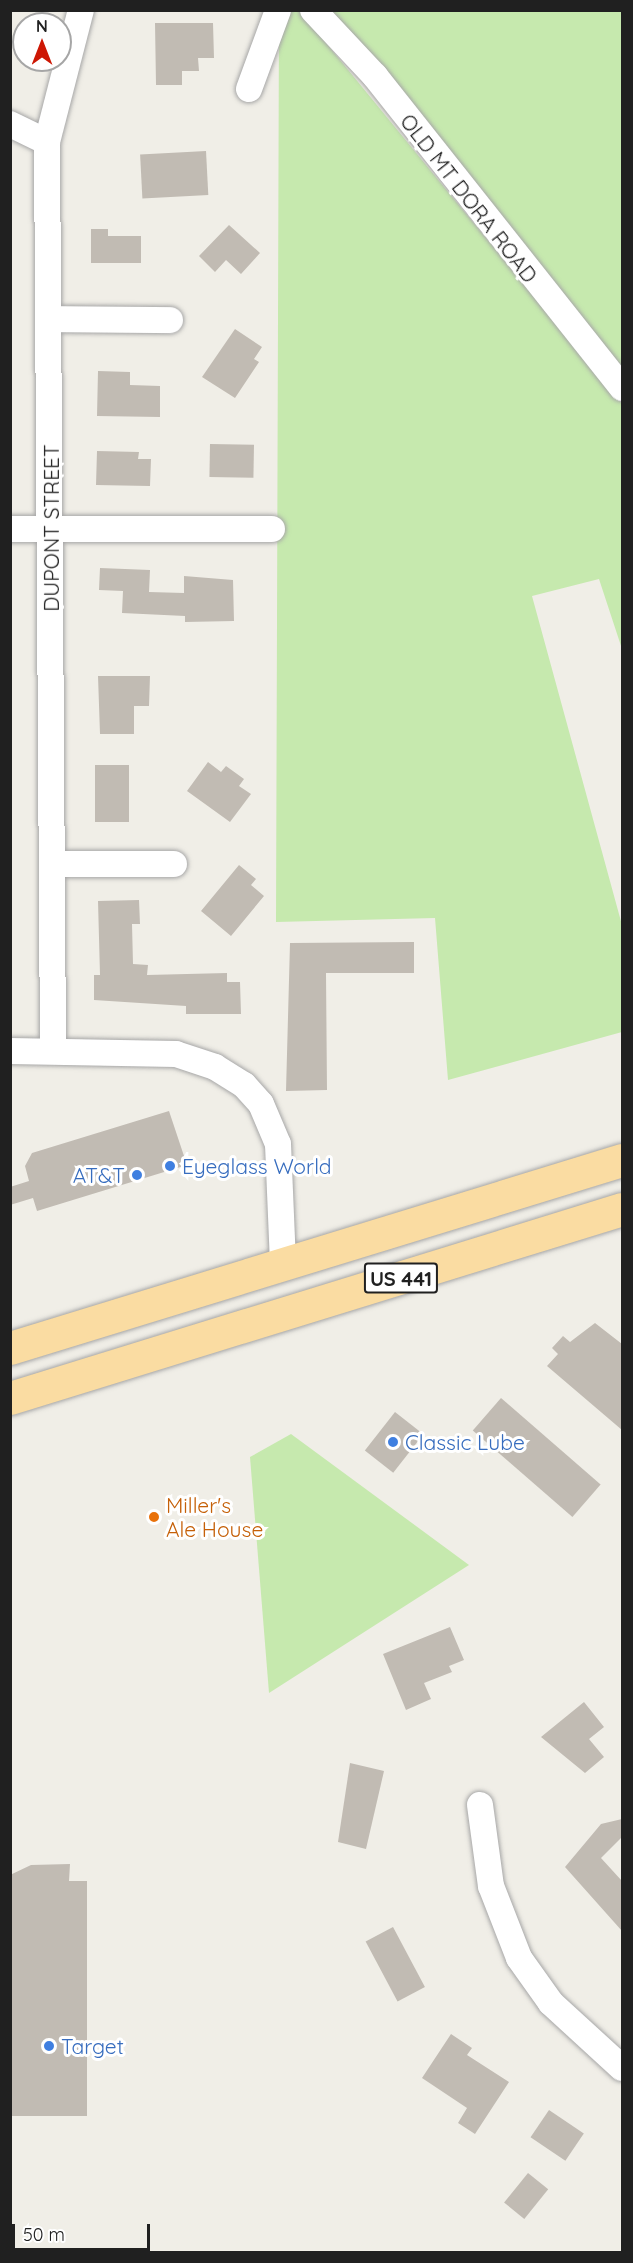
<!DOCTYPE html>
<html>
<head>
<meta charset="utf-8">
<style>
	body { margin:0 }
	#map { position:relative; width:633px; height:2263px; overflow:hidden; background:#f0eee7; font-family:Quicksand,sans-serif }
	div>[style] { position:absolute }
	.grass>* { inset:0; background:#c6e9ae }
	.building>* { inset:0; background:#c1bbb3; transform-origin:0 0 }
	.roads { filter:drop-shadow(0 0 2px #a7a7a7) drop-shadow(0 0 2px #a7a7a7) }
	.minor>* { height:26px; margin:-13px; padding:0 13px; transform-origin:13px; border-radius:13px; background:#fff }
	.major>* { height:33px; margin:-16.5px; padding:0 16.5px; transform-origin:16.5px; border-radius:16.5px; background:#fadca2 }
	.dots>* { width:16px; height:16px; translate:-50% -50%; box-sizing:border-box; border:3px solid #fff; border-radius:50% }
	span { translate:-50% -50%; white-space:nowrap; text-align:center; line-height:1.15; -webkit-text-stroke:6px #fff; paint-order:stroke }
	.shield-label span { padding:2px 4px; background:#fff; border:2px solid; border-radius:4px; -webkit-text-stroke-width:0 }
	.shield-label { font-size:20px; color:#202020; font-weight:700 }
	.street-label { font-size:21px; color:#202020 }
	.shop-label { font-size:21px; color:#366cbe }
	.left { translate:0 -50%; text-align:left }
	.right { translate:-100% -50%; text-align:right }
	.food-label { font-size:21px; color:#c56008 }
	.frame { position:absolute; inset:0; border:12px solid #202020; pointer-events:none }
	.north { position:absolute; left:12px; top:12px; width:60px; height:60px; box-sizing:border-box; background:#fff; border:2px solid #a6a6a6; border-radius:50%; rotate:0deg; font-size:16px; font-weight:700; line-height:24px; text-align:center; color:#202020 }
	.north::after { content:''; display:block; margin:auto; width:21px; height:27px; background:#cd1704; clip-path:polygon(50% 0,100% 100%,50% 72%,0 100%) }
	.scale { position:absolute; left:12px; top:2224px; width:138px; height:27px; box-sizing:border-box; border:3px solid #202020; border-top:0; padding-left:8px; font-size:18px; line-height:21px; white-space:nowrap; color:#202020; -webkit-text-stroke:4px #fff; paint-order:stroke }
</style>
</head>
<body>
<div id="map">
	<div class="grass">
		<div style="clip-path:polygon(299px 10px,622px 404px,622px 649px,599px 579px,532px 596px,622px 925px,622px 1032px,448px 1080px,435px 918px,276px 922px,279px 11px)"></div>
		<div style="clip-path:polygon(327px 11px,622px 11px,622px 372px)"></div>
		<div style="clip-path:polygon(291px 1434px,469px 1565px,269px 1693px,250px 1457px)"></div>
	</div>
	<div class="building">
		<div style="clip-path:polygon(155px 23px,213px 23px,214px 58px,198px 58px,199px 71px,182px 71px,182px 85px,156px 85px)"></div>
		<div style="left:206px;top:151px;width:44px;height:66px;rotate:87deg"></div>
		<div style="clip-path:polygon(229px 225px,260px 253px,241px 274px,226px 260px,215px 272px,199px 256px)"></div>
		<div style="clip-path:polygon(91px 229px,108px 229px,108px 236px,141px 236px,141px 263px,91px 263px)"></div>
		<div style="clip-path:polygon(235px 329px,262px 347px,254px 359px,259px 362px,235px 398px,202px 377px)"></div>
		<div style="clip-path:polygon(98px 371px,130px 372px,130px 385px,160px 386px,160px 417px,97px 416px)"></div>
		<div style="left:210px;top:444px;width:44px;height:33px;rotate:1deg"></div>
		<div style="clip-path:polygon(97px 451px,139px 452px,138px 459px,151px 459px,150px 486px,96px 485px)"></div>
		<div style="clip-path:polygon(100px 568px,150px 570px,149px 592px,184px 593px,184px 576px,233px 580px,234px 621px,185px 622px,185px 616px,122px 613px,123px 591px,99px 590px)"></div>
		<div style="clip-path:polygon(98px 676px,150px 676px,149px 706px,134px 706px,134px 734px,100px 734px)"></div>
		<div style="clip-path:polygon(208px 762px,221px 772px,226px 766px,244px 779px,239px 786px,251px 794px,230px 822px,187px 791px)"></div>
		<div style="left:95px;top:765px;width:34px;height:57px"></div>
		<div style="clip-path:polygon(239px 865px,256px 879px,251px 885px,264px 896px,231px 936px,201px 911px)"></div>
		<div style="clip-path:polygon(139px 900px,140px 924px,132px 924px,133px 964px,148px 965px,147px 975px,227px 973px,227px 982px,240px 982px,241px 1014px,186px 1014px,186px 1006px,94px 1000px,94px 975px,100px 975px,98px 901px)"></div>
		<div style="clip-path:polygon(414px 942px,414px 973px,326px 973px,327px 1090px,286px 1091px,290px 943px)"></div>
		<div style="clip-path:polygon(169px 1111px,187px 1165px,37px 1211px,33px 1198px,10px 1205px,10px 1187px,29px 1181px,25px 1166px,32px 1153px)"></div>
		<div style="clip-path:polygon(595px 1323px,622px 1344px,622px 1430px,547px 1366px,558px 1354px,552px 1348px,563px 1336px,570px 1342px)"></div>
		<div style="left:501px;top:1398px;width:132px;height:43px;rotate:41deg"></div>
		<div style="left:395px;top:1412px;width:36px;height:49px;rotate:38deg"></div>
		<div style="clip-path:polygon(450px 1627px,464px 1660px,449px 1666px,452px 1672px,424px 1683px,431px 1699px,406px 1710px,383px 1654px)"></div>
		<div style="clip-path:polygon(584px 1702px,604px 1727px,589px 1739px,604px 1757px,585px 1773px,541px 1737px)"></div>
		<div style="clip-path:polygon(350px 1763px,384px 1771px,366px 1849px,338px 1842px)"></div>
		<div style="clip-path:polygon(622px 1819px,622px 1837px,601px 1858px,622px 1881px,622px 1931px,565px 1867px,601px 1824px)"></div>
		<div style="clip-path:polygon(70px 1864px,69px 1881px,87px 1881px,87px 2116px,10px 2116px,10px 1875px,31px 1865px)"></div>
		<div style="left:393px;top:1927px;width:68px;height:31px;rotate:62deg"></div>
		<div style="clip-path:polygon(451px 2034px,472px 2048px,467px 2055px,509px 2082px,475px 2134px,458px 2123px,467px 2108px,422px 2078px)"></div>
		<div style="left:549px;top:2110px;width:42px;height:33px;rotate:34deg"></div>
		<div style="left:528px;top:2173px;width:26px;height:38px;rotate:39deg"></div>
	</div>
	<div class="roads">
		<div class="minor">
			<div style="left:313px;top:10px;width:91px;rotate:46.8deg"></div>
			<div style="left:375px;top:76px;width:398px;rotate:51.6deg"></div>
			<div style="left:249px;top:89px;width:84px;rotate:-69.8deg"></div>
			<div style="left:10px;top:124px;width:41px;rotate:25.9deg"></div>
			<div style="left:49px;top:319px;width:121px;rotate:0.5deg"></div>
			<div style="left:10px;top:529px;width:262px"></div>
			<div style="left:53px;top:864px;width:121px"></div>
			<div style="left:53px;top:1050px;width:908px;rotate:-90.38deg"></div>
			<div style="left:47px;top:142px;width:136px;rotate:-75.6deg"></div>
			<div style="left:10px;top:1051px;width:166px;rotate:1deg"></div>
			<div style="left:176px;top:1054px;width:41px;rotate:18.4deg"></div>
			<div style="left:215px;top:1067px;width:34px;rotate:32deg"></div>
			<div style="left:244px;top:1085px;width:25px;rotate:48deg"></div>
			<div style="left:261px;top:1104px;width:43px;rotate:67deg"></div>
			<div style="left:278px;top:1144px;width:120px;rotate:87.6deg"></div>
			<div style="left:480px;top:1805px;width:82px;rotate:82.3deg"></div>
			<div style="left:491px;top:1886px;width:77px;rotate:68.7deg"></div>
			<div style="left:519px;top:1958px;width:55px;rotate:54.6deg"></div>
			<div style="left:551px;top:2003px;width:96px;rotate:42.5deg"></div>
		</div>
		<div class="major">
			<div style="left:10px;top:1348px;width:640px;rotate:-17.08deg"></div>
			<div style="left:10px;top:1398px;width:641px;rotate:-17.16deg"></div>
		</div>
	</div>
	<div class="dots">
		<div style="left:170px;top:1166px;background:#3f7fe0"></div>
		<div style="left:137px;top:1175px;background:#3f7fe0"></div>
		<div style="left:393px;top:1442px;background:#3f7fe0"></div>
		<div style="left:154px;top:1517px;background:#e8710a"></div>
		<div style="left:49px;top:2046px;background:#3f7fe0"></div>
	</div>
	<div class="shield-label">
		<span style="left:401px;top:1278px">US 441</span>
	</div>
	<div class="street-label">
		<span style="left:469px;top:198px;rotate:52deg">OLD MT DORA ROAD</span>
		<span style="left:51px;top:528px;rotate:-90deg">DUPONT STREET</span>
	</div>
	<div class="shop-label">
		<span class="left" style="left:182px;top:1166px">Eyeglass World</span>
		<span class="right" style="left:125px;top:1175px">AT&amp;T</span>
		<span class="left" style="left:405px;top:1442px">Classic Lube</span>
		<span class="left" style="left:61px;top:2046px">Target</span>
	</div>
	<div class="food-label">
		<span class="left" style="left:166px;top:1517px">Miller's<br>Ale House</span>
	</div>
	<div class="frame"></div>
	<div class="north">N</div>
	<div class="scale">50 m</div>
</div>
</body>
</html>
